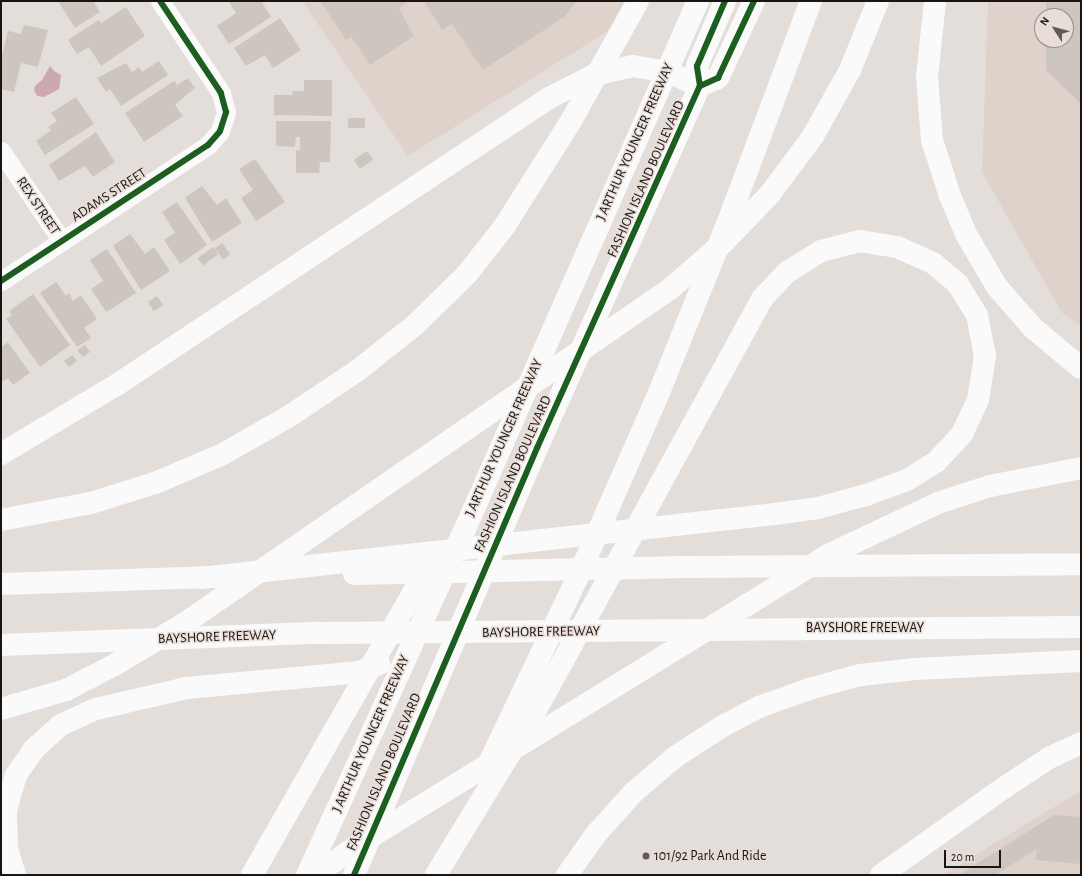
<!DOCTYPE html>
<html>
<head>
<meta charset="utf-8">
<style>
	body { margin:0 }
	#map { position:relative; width:1082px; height:876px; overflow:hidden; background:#e4dedb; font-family:"Alegreya Sans",sans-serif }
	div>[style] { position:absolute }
	.built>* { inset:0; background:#dfd2cb }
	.water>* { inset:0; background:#cba8b2 }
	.building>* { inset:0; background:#cdc6be; transform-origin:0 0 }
	.street>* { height:19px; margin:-9.5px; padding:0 9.5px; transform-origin:9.5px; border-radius:9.5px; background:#fbfafa }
	.secondary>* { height:22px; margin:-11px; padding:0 11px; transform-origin:11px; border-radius:11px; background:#fbfafa }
	.highway>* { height:22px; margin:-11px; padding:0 11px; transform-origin:11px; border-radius:11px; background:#fbfafa }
	.cycleway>* { height:6px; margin:-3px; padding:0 3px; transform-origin:3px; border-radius:3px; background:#1b5e20 }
	.dots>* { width:11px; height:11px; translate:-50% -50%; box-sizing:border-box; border:2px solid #e8ddd7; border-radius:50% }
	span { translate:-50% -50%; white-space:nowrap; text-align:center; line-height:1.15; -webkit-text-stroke:3px #e8ddd7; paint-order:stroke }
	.street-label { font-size:14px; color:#191513 }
	.poi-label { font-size:14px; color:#191513 }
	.left { translate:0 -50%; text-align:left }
	.frame { position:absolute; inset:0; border:2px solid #191513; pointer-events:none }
	.north { position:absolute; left:1034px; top:8px; width:40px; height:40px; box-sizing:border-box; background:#e8ddd7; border:1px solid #958d89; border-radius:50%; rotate:306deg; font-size:11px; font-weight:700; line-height:16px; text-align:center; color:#191513 }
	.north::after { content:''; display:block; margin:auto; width:14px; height:18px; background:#605b59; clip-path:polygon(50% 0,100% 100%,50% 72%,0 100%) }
	.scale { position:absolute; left:944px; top:850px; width:57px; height:18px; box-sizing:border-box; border:2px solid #191513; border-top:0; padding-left:5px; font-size:12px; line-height:14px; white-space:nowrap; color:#191513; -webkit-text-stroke:3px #e8ddd7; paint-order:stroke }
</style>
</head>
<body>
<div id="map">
	<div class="built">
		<div style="clip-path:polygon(302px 1px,624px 1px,608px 31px,408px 156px)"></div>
		<div style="clip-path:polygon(evenodd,988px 1px,1081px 1px,1081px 326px,1062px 313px,982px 172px,988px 1px,1042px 16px,1066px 16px,1066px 40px,1042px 40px,1042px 16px)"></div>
		<div style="clip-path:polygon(1081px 791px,1081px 875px,943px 875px,1077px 793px)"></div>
	</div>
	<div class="water">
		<div style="clip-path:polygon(50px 66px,54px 71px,61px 75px,59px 89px,44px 97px,37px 96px,34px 90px,35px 86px,42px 80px)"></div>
	</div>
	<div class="building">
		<div style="clip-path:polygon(58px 1px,93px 1px,100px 12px,75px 28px)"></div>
		<div style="clip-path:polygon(231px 1px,261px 1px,271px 17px,229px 44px,217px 26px,236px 13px,229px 2px)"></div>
		<div style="clip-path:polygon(320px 1px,409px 1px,399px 8px,414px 36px,370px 65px,351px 37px,346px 40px)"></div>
		<div style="clip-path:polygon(424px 1px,577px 1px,564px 17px,483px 70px,452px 24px,442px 30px)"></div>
		<div style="clip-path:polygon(1046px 1px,1081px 1px,1081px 104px,1046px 70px,1046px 40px,1066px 40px,1066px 16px,1046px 16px)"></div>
		<div style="clip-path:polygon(126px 7px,145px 36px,101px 66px,89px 47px,77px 54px,68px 40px,99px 20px,101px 23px)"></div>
		<div style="clip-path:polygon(280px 18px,301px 50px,273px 68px,265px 55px,246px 66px,234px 48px)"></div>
		<div style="clip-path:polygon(24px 25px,48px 30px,38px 67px,21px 63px,14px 92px,1px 89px,1px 59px,8px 31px,21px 34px)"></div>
		<div style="clip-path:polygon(159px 61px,168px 75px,121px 106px,110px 89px,106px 92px,97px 78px,126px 63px,132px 72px,139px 67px,142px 72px)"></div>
		<div style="clip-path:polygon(188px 78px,195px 88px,175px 105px,183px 116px,144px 142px,125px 113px,174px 81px,177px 85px)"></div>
		<div style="clip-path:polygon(304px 80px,332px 80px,332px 116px,274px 115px,274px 95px,293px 95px,292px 91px,304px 91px)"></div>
		<div style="clip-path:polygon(76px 97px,94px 124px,45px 155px,36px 141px,51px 130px,48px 127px,57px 121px,51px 113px)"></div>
		<div style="left:365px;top:118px;width:10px;height:17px;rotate:90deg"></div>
		<div style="clip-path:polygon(276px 121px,331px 121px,330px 162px,320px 162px,319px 173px,296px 173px,296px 150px,300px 150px,300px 137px,296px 137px,295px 147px,276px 146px)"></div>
		<div style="clip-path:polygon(96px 132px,115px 162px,93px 177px,85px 166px,59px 181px,49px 165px)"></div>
		<div style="left:367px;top:151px;width:11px;height:16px;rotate:56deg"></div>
		<div style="clip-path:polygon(255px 159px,285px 202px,256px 221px,241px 198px,253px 190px,239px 169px)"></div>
		<div style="clip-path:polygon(202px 186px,217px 205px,226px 198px,242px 223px,212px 242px,185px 198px)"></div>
		<div style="clip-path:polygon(177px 202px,207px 245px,180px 264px,164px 240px,175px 233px,162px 212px)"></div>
		<div style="clip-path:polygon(130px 234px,145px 254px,154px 247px,170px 271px,141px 290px,113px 246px)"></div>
		<div style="left:222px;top:243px;width:14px;height:9px;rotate:54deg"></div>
		<div style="left:213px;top:247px;width:9px;height:19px;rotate:54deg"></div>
		<div style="clip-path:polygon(107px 249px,136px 293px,106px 312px,91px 289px,103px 281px,90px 260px)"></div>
		<div style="clip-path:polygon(56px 282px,66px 296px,69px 293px,73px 301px,81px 295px,97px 319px,84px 328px,91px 338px,77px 347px,40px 293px)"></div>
		<div style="clip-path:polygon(33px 294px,70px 345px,40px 367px,6px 319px,12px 315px,9px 311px)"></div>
		<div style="left:157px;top:296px;width:11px;height:11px;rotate:56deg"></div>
		<div style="clip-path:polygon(8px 342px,30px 373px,13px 385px,8px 378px,1px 382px,1px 347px)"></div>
		<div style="clip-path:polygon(85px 345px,90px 352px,83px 357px,77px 350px)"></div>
		<div style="clip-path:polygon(73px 355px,77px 361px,69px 367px,64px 361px)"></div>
		<div style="clip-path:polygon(1054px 815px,1081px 817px,1081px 864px,1035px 860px,1037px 849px,995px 875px,959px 875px)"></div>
	</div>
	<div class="street">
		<div style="left:1px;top:151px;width:109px;rotate:55.9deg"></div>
		<div style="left:1px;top:281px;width:248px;rotate:-33.3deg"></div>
		<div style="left:208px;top:145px;width:18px;rotate:-49deg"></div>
		<div style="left:220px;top:131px;width:20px;rotate:-72deg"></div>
		<div style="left:226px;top:112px;width:20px;rotate:-105deg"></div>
		<div style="left:221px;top:93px;width:110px;rotate:-123.5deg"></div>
	</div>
	<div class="secondary">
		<div style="left:700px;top:86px;width:20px;rotate:-24deg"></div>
		<div style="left:718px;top:78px;width:85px;rotate:-64.9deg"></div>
		<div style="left:354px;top:875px;width:465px;rotate:-66.8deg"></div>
		<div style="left:537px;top:448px;width:397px;rotate:-65.8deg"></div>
		<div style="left:700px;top:86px;width:20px;rotate:-99deg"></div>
		<div style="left:697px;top:66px;width:71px;rotate:-66.7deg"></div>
	</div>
	<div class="highway">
		<div style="left:935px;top:1px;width:76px;rotate:96deg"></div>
		<div style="left:927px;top:77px;width:63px;rotate:85.5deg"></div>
		<div style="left:932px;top:140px;width:59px;rotate:72.2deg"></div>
		<div style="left:950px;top:196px;width:43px;rotate:67deg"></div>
		<div style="left:967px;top:236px;width:59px;rotate:59.5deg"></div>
		<div style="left:997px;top:287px;width:55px;rotate:48.7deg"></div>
		<div style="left:1033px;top:328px;width:62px;rotate:39.8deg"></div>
		<div style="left:1px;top:454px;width:136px;rotate:-30.9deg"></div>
		<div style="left:118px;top:384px;width:517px;rotate:-33.57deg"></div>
		<div style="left:549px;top:98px;width:51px;rotate:-27.1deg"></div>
		<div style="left:594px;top:75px;width:40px;rotate:-13deg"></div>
		<div style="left:633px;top:66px;width:36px;rotate:10deg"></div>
		<div style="left:668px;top:72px;width:35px;rotate:24deg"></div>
		<div style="left:1px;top:520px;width:92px;rotate:-10.7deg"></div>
		<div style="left:91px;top:503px;width:67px;rotate:-17.4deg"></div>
		<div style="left:155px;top:483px;width:72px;rotate:-23deg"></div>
		<div style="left:221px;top:455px;width:77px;rotate:-29.6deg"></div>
		<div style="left:288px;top:417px;width:83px;rotate:-33.7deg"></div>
		<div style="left:357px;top:371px;width:75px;rotate:-38.5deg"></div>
		<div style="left:416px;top:324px;width:71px;rotate:-44.4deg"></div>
		<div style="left:467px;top:274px;width:60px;rotate:-51.8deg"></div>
		<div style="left:504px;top:227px;width:125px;rotate:-57.7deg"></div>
		<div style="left:571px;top:121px;width:137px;rotate:-60.8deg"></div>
		<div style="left:354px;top:574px;width:331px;rotate:-1.2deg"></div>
		<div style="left:685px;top:567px;width:396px;rotate:-0.4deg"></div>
		<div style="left:201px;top:578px;width:578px;rotate:-6.36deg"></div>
		<div style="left:775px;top:514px;width:43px;rotate:-7.9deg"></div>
		<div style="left:818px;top:508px;width:50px;rotate:-15.2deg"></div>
		<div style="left:866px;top:495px;width:44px;rotate:-20.1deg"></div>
		<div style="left:907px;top:480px;width:34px;rotate:-32deg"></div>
		<div style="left:936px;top:462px;width:38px;rotate:-47deg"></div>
		<div style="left:962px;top:434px;width:38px;rotate:-65deg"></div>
		<div style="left:978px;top:400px;width:45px;rotate:-81deg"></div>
		<div style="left:985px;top:356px;width:42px;rotate:-101deg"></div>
		<div style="left:977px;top:315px;width:36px;rotate:-122deg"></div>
		<div style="left:958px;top:284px;width:33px;rotate:-140deg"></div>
		<div style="left:933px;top:263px;width:39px;rotate:-156deg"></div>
		<div style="left:897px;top:247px;width:37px;rotate:-171deg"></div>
		<div style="left:860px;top:241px;width:40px;rotate:165.6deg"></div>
		<div style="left:821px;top:251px;width:40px;rotate:148deg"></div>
		<div style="left:787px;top:272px;width:37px;rotate:133deg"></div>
		<div style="left:762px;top:299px;width:485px;rotate:118.8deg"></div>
		<div style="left:528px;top:724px;width:177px;rotate:121.4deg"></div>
		<div style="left:1px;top:584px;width:215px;rotate:-1.9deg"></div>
		<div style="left:1px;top:645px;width:318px;rotate:-2.2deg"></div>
		<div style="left:319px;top:633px;width:762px;rotate:-0.45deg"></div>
		<div style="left:1px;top:709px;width:68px;rotate:-16.3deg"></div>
		<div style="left:66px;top:690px;width:56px;rotate:-27.5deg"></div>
		<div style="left:116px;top:664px;width:77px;rotate:-30.6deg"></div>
		<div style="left:182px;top:625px;width:592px;rotate:-34.55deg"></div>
		<div style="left:670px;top:289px;width:70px;rotate:-41deg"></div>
		<div style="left:723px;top:243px;width:68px;rotate:-46.2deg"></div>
		<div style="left:770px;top:194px;width:72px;rotate:-53.4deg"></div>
		<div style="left:813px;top:136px;width:76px;rotate:-60.7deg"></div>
		<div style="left:850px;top:70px;width:74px;rotate:-67.9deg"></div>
		<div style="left:489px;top:763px;width:216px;rotate:-64.5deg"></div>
		<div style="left:582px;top:568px;width:194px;rotate:-66.3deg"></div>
		<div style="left:660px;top:390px;width:184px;rotate:-68deg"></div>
		<div style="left:729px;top:219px;width:233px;rotate:-69.4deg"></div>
		<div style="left:15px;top:875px;width:28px;rotate:-107deg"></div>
		<div style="left:7px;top:848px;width:38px;rotate:-92deg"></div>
		<div style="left:6px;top:810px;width:36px;rotate:-74deg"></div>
		<div style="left:16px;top:775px;width:32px;rotate:-55deg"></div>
		<div style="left:34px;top:749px;width:36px;rotate:-42deg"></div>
		<div style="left:61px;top:725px;width:38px;rotate:-25deg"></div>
		<div style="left:96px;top:709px;width:93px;rotate:-13deg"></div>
		<div style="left:187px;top:688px;width:174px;rotate:-5.3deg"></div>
		<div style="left:360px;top:672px;width:21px;rotate:-23deg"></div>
		<div style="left:252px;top:875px;width:361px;rotate:-60.3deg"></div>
		<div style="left:307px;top:875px;width:380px;rotate:-65.5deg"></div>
		<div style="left:465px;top:529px;width:577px;rotate:-66.19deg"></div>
		<div style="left:315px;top:875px;width:56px;rotate:-34.8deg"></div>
		<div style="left:361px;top:843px;width:549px;rotate:-31.66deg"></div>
		<div style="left:828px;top:555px;width:122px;rotate:-25.3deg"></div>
		<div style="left:938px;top:503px;width:55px;rotate:-18.1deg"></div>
		<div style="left:990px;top:486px;width:93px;rotate:-11.2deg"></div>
		<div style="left:567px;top:875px;width:50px;rotate:-54.7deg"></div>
		<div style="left:596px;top:834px;width:57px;rotate:-47.9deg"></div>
		<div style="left:634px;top:792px;width:54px;rotate:-40.5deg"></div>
		<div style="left:675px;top:757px;width:55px;rotate:-33.1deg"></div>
		<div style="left:721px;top:727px;width:43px;rotate:-27.8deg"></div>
		<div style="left:759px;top:707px;width:53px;rotate:-19.8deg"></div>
		<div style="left:809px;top:689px;width:53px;rotate:-15.4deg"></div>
		<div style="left:860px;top:675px;width:56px;rotate:-6.1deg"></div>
		<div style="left:916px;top:669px;width:165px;rotate:-2.8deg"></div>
		<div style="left:881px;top:875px;width:152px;rotate:-35.4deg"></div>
		<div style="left:1005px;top:787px;width:53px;rotate:-33.4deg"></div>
		<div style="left:1049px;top:758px;width:35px;rotate:-25deg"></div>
	</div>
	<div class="cycleway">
		<div style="left:700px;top:86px;width:20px;rotate:-24deg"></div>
		<div style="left:718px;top:78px;width:85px;rotate:-64.9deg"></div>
		<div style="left:1px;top:281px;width:248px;rotate:-33.3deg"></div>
		<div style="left:208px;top:145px;width:18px;rotate:-49deg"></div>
		<div style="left:220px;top:131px;width:20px;rotate:-72deg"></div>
		<div style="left:226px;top:112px;width:20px;rotate:-105deg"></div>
		<div style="left:221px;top:93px;width:110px;rotate:-123.5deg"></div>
		<div style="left:354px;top:875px;width:465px;rotate:-66.8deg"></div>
		<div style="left:537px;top:448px;width:397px;rotate:-65.8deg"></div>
		<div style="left:700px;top:86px;width:20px;rotate:-99deg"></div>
		<div style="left:697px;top:66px;width:71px;rotate:-66.7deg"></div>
	</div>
	<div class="dots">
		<div style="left:646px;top:856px;background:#605b59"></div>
	</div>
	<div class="street-label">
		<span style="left:635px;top:142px;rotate:-66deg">J ARTHUR YOUNGER FREEWAY</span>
		<span style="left:646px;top:179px;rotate:-66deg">FASHION ISLAND BOULEVARD</span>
		<span style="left:109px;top:195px;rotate:-33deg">ADAMS STREET</span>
		<span style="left:38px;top:206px;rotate:56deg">REX STREET</span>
		<span style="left:504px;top:438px;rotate:-66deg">J ARTHUR YOUNGER FREEWAY</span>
		<span style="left:513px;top:474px;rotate:-66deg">FASHION ISLAND BOULEVARD</span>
		<span style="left:865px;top:628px">BAYSHORE FREEWAY</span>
		<span style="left:541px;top:632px;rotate:-1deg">BAYSHORE FREEWAY</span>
		<span style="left:217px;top:637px;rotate:-2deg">BAYSHORE FREEWAY</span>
		<span style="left:371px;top:734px;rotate:-66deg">J ARTHUR YOUNGER FREEWAY</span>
		<span style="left:384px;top:772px;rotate:-67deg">FASHION ISLAND BOULEVARD</span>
	</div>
	<div class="poi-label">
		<span class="left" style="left:654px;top:856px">101/92 Park And Ride</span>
	</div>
	<div class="frame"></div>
	<div class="north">N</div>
	<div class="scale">20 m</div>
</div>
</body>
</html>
